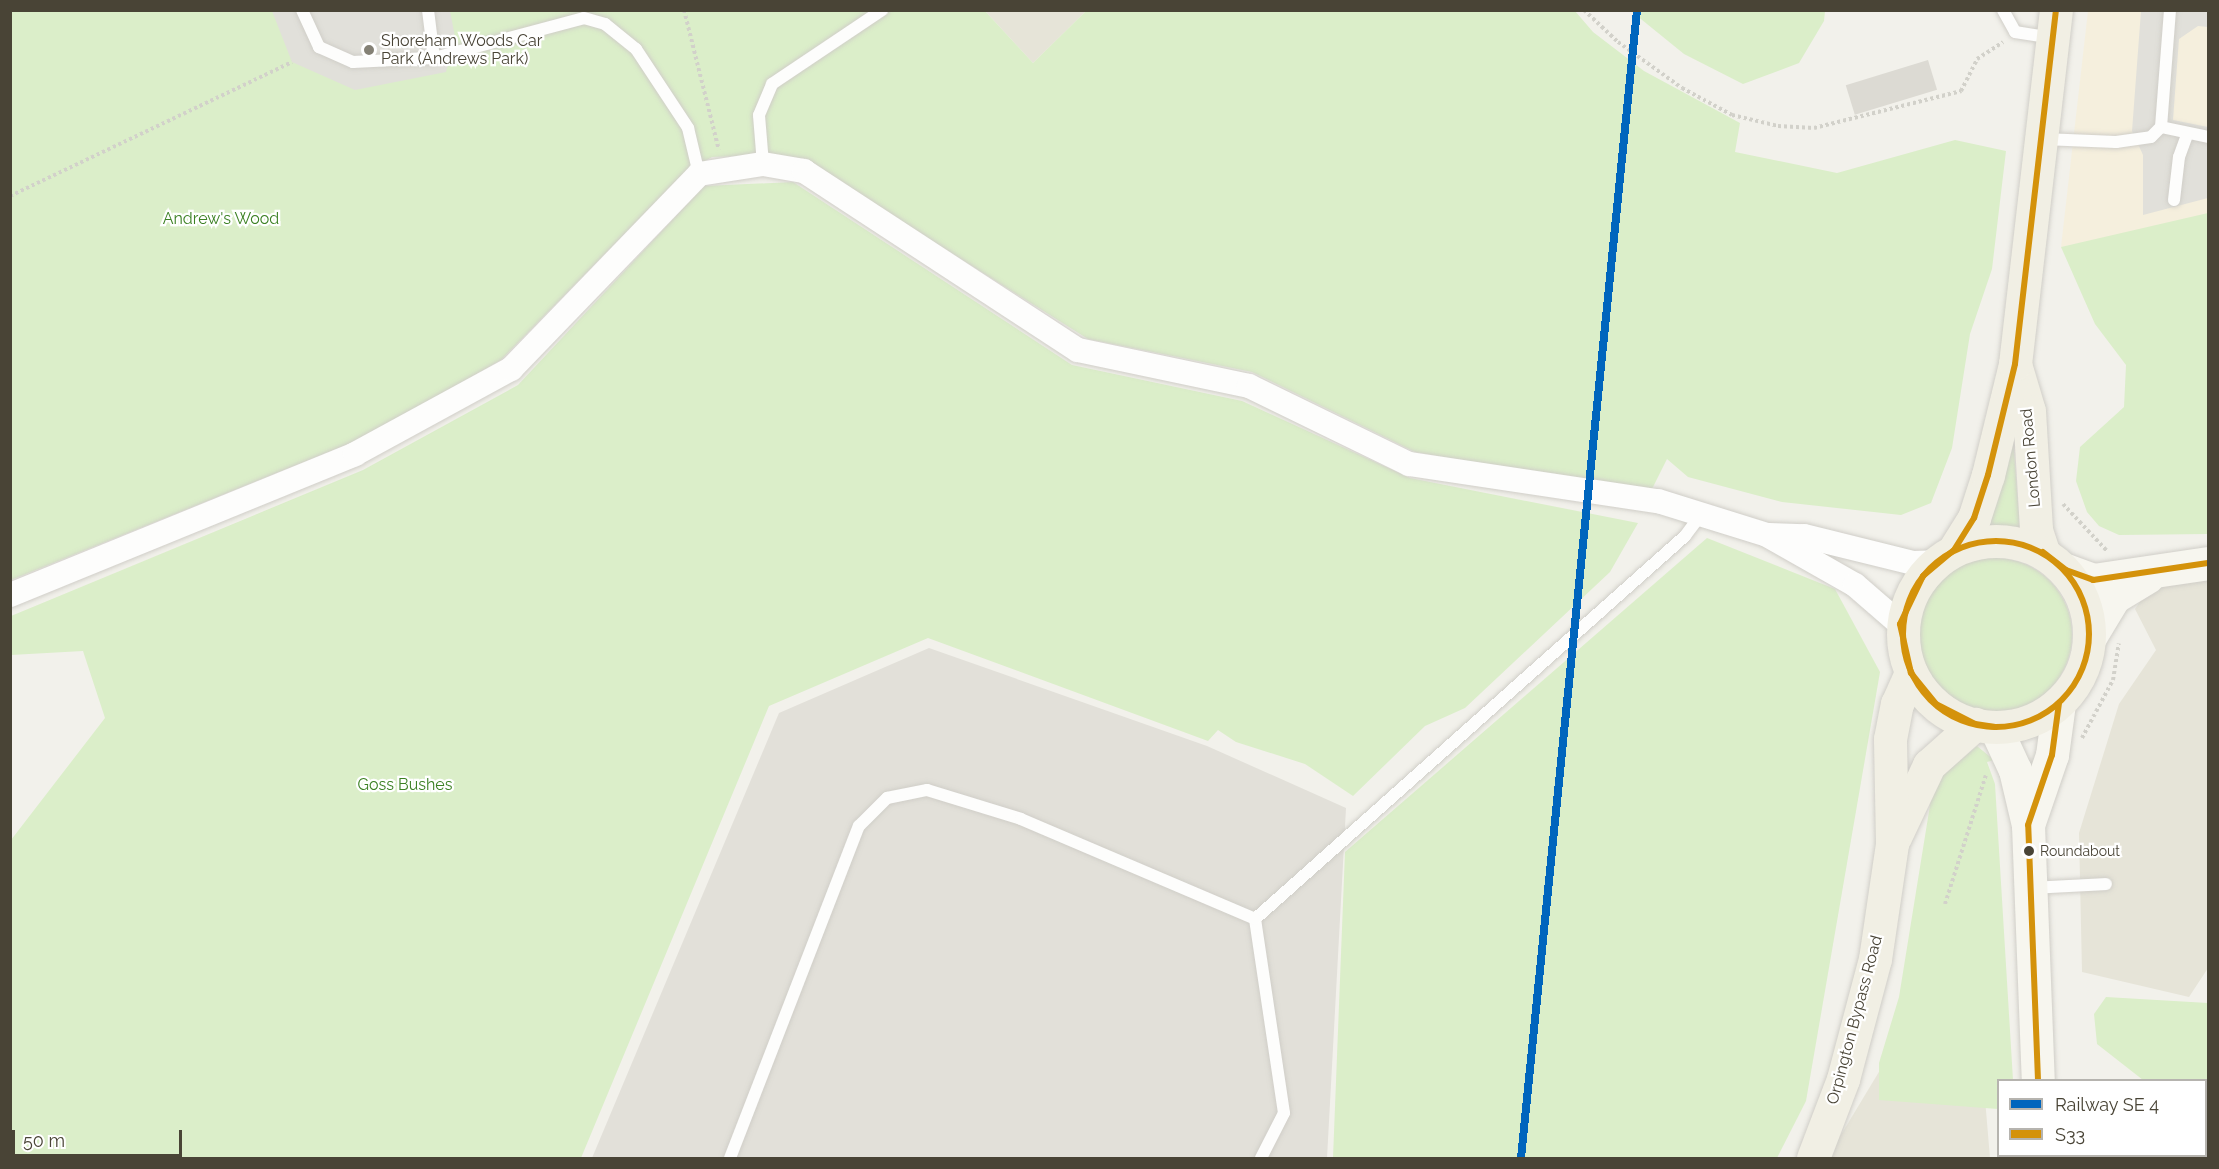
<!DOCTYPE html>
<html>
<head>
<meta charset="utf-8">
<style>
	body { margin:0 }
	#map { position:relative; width:2219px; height:1169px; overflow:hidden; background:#f2f1eb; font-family:Raleway,sans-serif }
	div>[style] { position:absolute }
	.residential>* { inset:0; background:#e6e4d8 }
	.commercial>* { inset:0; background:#f5efdd }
	.industrial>* { inset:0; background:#e2e0d9 }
	.green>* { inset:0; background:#dbeec9 }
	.round { border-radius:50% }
	.parking>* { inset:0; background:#e1e0da }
	.building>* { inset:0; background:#dcdad3; transform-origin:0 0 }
	.path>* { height:4px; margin-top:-2px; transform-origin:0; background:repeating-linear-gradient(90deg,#d2d1ca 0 3px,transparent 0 6px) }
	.roads { filter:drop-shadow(0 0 2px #d0cec8) drop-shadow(0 0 2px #d0cec8) }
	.lane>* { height:12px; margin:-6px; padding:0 6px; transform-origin:6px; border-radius:6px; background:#fdfdfc }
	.street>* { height:24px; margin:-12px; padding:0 12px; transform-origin:12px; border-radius:12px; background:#fdfdfc }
	.secondary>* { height:33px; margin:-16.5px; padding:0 16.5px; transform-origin:16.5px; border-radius:16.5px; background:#f7f6ef }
	.primary>* { height:33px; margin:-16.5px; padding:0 16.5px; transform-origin:16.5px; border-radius:16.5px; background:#f1efe4 }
	.primary>.ring { margin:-16.5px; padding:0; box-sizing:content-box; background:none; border:33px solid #f1efe4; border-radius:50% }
	.bus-1>* { height:6px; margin:-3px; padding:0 3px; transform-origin:3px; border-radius:3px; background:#d4920b }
	.bus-1>.ring { margin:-3px; padding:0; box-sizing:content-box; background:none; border:6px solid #d4920b; border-radius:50% }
	.rail-1>* { height:8px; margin:-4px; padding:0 4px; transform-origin:4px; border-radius:4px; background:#0065bd }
	.dots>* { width:16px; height:16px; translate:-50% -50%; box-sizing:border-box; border:3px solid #fff; border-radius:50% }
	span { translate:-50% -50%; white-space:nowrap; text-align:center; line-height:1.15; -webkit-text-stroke:4.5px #fff; paint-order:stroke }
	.bus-label { font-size:14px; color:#494436 }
	.left { translate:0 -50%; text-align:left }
	.poi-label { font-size:16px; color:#494436 }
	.park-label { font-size:16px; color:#3b8023 }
	.street-label { font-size:16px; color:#494436 }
	.frame { position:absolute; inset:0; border:12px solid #494436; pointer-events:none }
	.legend { position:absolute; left:1997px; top:1079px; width:210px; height:78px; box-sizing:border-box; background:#fff; border:2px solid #b6b4af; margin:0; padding:8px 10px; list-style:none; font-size:18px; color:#494436 }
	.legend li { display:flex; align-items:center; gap:12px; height:30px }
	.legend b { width:30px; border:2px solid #b6b4af }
	.scale { position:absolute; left:12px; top:1130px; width:170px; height:27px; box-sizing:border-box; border:3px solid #494436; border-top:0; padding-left:8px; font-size:18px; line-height:21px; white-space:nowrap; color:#494436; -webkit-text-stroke:4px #fff; paint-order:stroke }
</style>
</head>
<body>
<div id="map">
	<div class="residential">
		<div style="clip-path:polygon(985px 11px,1086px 11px,1033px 63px)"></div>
		<div style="clip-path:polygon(2208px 568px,2208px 968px,2189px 997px,2082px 972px,2079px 833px,2119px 704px,2156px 650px,2135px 609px,2154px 581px)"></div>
		<div style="clip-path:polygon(1970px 921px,1990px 1158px,1827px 1158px)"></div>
	</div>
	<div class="commercial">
		<div style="clip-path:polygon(2088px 11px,2208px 11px,2208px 217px,2061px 247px)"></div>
	</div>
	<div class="industrial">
		<div style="clip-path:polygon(929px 648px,1207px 746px,1346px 808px,1327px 1158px,592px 1158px,779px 713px)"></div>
	</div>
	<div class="green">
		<div style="clip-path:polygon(1491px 10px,1575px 11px,1593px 32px,1644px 71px,1740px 123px,1735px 152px,1837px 173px,1955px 140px,2006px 151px,1992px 269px,1970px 334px,1952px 448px,1931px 503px,1901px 515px,1782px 502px,1688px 477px,1667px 459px,1650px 493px,1415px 452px,1252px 372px,1088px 339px,807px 162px,774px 155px,712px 157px,684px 173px,501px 360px,366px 437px,11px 580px,10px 11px,985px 11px,1033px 63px,1086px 11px)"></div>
		<div style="clip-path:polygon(1631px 11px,1825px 11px,1824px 21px,1799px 63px,1743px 84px,1684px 54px)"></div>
		<div style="clip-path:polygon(793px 182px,1072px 365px,1242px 401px,1410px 478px,1638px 523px,1610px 572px,1465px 708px,1425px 726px,1353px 796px,1305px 764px,1236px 742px,1218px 730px,1208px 741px,928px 638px,769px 706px,581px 1158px,11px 1158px,11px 840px,105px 718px,83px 651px,11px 655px,11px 616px,363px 470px,518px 385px,704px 186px)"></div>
		<div style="clip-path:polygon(2208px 213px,2208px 534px,2119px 535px,2099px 526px,2087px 512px,2076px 481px,2080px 447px,2124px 407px,2126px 365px,2095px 324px,2061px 247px)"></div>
		<div style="clip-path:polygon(2011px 413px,2020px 528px,1988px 526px,2003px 483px)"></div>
		<div style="clip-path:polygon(1707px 538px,1835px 589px,1880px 672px,1806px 1101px,1777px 1158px,1333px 1158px,1345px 852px)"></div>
		<div class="round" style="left:1918px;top:558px;width:154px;height:154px"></div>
		<div style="clip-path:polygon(1977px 746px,1994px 760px,1987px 762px,1995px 784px,2013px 1080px,1998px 1080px,1998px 1109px,1879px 1100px,1879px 1063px,1899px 997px,1931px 799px,1940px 778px)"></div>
		<div style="clip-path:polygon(2106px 997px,2208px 1003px,2208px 1158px,2089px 1158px,2206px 1156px,2206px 1080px,2143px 1080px,2097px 1044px,2094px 1014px)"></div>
	</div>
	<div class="parking">
		<div style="clip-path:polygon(272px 11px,450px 11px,455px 37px,446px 72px,355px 90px,292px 62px)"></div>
		<div style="clip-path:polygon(2141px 11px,2208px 11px,2208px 27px,2198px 26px,2179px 39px,2173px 120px,2208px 127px,2208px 198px,2143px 215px,2143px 155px,2132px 131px)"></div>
	</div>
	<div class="building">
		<div style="left:1928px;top:60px;width:31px;height:86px;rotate:73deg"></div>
	</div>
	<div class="path">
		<div style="left:684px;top:10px;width:144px;rotate:76deg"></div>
		<div style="left:1584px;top:10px;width:47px;rotate:43.3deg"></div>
		<div style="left:1618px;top:42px;width:79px;rotate:35.7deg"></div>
		<div style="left:1682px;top:88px;width:57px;rotate:28.4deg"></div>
		<div style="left:1732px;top:115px;width:47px;rotate:13.4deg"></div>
		<div style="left:1778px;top:126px;width:36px;rotate:3deg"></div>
		<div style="left:1814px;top:128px;width:152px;rotate:-14.1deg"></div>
		<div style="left:1961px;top:91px;width:36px;rotate:-63deg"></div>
		<div style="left:1977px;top:59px;width:31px;rotate:-33deg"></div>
		<div style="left:10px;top:196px;width:312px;rotate:-25.4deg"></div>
		<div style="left:2063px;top:504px;width:64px;rotate:46.9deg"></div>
		<div style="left:2082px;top:738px;width:66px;rotate:-61.9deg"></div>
		<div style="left:2113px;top:680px;width:37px;rotate:-81deg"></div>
		<div style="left:1945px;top:904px;width:135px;rotate:-72.4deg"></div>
	</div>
	<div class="roads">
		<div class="lane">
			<div style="left:302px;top:10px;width:41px;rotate:65.3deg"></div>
			<div style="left:319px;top:47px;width:37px;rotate:24deg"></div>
			<div style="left:353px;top:62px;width:81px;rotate:-2.8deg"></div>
			<div style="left:434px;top:58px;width:155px;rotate:-14.9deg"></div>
			<div style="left:584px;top:18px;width:22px;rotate:16deg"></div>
			<div style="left:605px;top:24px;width:40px;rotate:39deg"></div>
			<div style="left:636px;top:49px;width:95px;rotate:56.6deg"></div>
			<div style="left:688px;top:128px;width:47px;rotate:76.6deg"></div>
			<div style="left:428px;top:10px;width:48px;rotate:82.9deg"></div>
			<div style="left:2003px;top:10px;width:25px;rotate:61deg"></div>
			<div style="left:2015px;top:32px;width:36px;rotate:9deg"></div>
			<div style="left:2161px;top:127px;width:48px;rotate:12deg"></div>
			<div style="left:2043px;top:139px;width:73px;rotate:2.4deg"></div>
			<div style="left:2116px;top:142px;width:35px;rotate:-8deg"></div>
			<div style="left:2151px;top:137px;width:14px;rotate:-45deg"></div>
			<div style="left:2161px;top:127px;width:117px;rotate:-85.6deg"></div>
			<div style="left:763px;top:164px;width:49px;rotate:-94.7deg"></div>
			<div style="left:759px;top:115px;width:34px;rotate:-67deg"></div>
			<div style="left:772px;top:84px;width:133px;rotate:-33.9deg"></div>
			<div style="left:2174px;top:200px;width:43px;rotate:-83.4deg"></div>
			<div style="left:2179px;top:157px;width:23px;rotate:-70deg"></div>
			<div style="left:2032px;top:888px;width:74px;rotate:-3.1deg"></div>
			<div style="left:1255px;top:919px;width:576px;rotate:-41.69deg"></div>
			<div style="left:1685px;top:536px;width:26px;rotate:-53deg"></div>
			<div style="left:1255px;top:919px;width:196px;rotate:81.5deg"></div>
			<div style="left:1284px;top:1113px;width:51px;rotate:117.1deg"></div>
			<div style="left:730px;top:1158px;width:356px;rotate:-68.8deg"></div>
			<div style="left:859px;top:826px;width:40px;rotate:-45deg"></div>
			<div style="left:887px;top:798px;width:41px;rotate:-11.3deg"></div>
			<div style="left:927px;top:790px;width:98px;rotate:17.1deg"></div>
			<div style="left:1021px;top:819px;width:254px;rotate:23.1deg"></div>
		</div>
		<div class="street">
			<div style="left:1769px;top:535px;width:35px;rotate:2deg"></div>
			<div style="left:1804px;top:536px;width:112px;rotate:13.9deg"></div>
			<div style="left:1913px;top:563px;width:24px;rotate:-2deg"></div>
			<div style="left:10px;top:595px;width:373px;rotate:-22.2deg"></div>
			<div style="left:355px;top:454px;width:178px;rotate:-28.6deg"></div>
			<div style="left:511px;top:369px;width:271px;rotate:-46deg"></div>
			<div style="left:699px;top:174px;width:65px;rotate:-8.9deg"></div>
			<div style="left:763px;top:164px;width:42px;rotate:9.7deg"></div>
			<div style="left:804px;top:171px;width:327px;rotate:33.2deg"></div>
			<div style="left:1078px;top:350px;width:175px;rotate:11.9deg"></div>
			<div style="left:1249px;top:386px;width:178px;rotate:26deg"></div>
			<div style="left:1409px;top:464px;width:252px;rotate:8.5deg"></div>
			<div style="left:1658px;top:501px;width:114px;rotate:17.3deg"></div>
			<div style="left:1767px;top:535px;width:101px;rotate:29.6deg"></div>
			<div style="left:1855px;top:585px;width:60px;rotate:40.9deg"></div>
		</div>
		<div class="secondary">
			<div style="left:2066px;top:570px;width:29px;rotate:20deg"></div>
			<div style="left:2093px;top:580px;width:116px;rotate:-8.4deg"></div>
			<div style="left:2090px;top:637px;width:47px;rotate:-59deg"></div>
			<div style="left:2114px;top:597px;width:39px;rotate:-31deg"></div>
			<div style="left:1995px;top:727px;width:47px;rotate:65.1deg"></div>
			<div style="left:2015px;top:770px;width:57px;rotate:76.7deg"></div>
			<div style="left:2028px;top:825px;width:255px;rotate:87.8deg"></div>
			<div style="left:2028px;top:825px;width:74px;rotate:-71.1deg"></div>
			<div style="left:2052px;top:755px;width:52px;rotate:-82.3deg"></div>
			<div style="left:2043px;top:1156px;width:2px;rotate:63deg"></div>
		</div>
		<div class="primary">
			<div style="left:2015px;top:364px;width:49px;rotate:73.4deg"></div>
			<div style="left:2029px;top:411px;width:119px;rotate:86.6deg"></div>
			<div style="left:2036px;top:530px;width:23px;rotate:72deg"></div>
			<div class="ring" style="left:1903px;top:541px;width:153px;height:153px"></div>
			<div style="left:1954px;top:550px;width:38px;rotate:-58deg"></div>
			<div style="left:1974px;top:518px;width:45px;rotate:-72deg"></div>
			<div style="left:1988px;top:475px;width:114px;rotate:-76.3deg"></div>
			<div style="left:2015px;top:364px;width:356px;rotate:-83.4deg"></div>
			<div style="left:1895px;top:837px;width:80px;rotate:-64.7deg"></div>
			<div style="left:1929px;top:765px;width:62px;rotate:-41.7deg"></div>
			<div style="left:1813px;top:1158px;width:85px;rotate:-69.2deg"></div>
			<div style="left:1843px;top:1079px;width:124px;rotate:-75.1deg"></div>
			<div style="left:1875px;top:959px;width:116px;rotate:-81.6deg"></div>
			<div style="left:1892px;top:844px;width:105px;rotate:-91.1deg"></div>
			<div style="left:1890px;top:739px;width:36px;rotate:-79deg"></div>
			<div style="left:1897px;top:704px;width:34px;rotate:-66deg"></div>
		</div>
	</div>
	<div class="bus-1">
		<div class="ring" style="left:1903px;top:541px;width:180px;height:180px"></div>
		<div style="left:2043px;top:552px;width:29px;rotate:38deg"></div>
		<div style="left:2066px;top:570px;width:29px;rotate:20deg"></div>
		<div style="left:2093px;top:580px;width:116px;rotate:-8.4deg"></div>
		<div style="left:1995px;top:727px;width:20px;rotate:-171deg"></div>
		<div style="left:1975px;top:724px;width:44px;rotate:-152.9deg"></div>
		<div style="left:1936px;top:704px;width:40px;rotate:-129deg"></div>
		<div style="left:1911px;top:673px;width:50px;rotate:-102.7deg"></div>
		<div style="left:1900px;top:624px;width:53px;rotate:-64.4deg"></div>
		<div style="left:1923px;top:576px;width:40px;rotate:-40deg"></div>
		<div style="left:1954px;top:550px;width:38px;rotate:-58deg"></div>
		<div style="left:1974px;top:518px;width:45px;rotate:-72deg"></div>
		<div style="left:1988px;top:475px;width:114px;rotate:-76.3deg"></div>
		<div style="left:2015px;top:364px;width:356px;rotate:-83.4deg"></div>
		<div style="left:2038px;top:1080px;width:255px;rotate:-92.2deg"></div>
		<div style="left:2028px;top:825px;width:74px;rotate:-71.1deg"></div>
		<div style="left:2052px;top:755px;width:52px;rotate:-82.3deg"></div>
	</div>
	<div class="rail-1">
		<div style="left:1521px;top:1158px;width:1154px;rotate:-84.23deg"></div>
	</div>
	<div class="dots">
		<div style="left:369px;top:50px;background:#848175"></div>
		<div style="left:2029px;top:851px;background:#494436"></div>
	</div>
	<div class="bus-label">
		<span class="left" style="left:2040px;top:851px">Roundabout</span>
	</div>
	<div class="poi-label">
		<span class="left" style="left:381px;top:50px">Shoreham Woods Car<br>Park (Andrews Park)</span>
	</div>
	<div class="park-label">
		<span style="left:221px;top:219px">Andrew's Wood</span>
		<span style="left:405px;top:785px">Goss Bushes</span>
	</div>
	<div class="street-label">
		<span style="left:2031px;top:458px;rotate:-95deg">London Road</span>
		<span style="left:1855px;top:1020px;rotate:-75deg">Orpington Bypass Road</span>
	</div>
	<div class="frame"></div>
	<ul class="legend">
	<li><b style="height:8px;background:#0065bd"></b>Railway SE 4</li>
	<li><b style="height:8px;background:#d4920b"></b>S33</li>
	</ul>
	<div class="scale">50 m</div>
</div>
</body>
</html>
